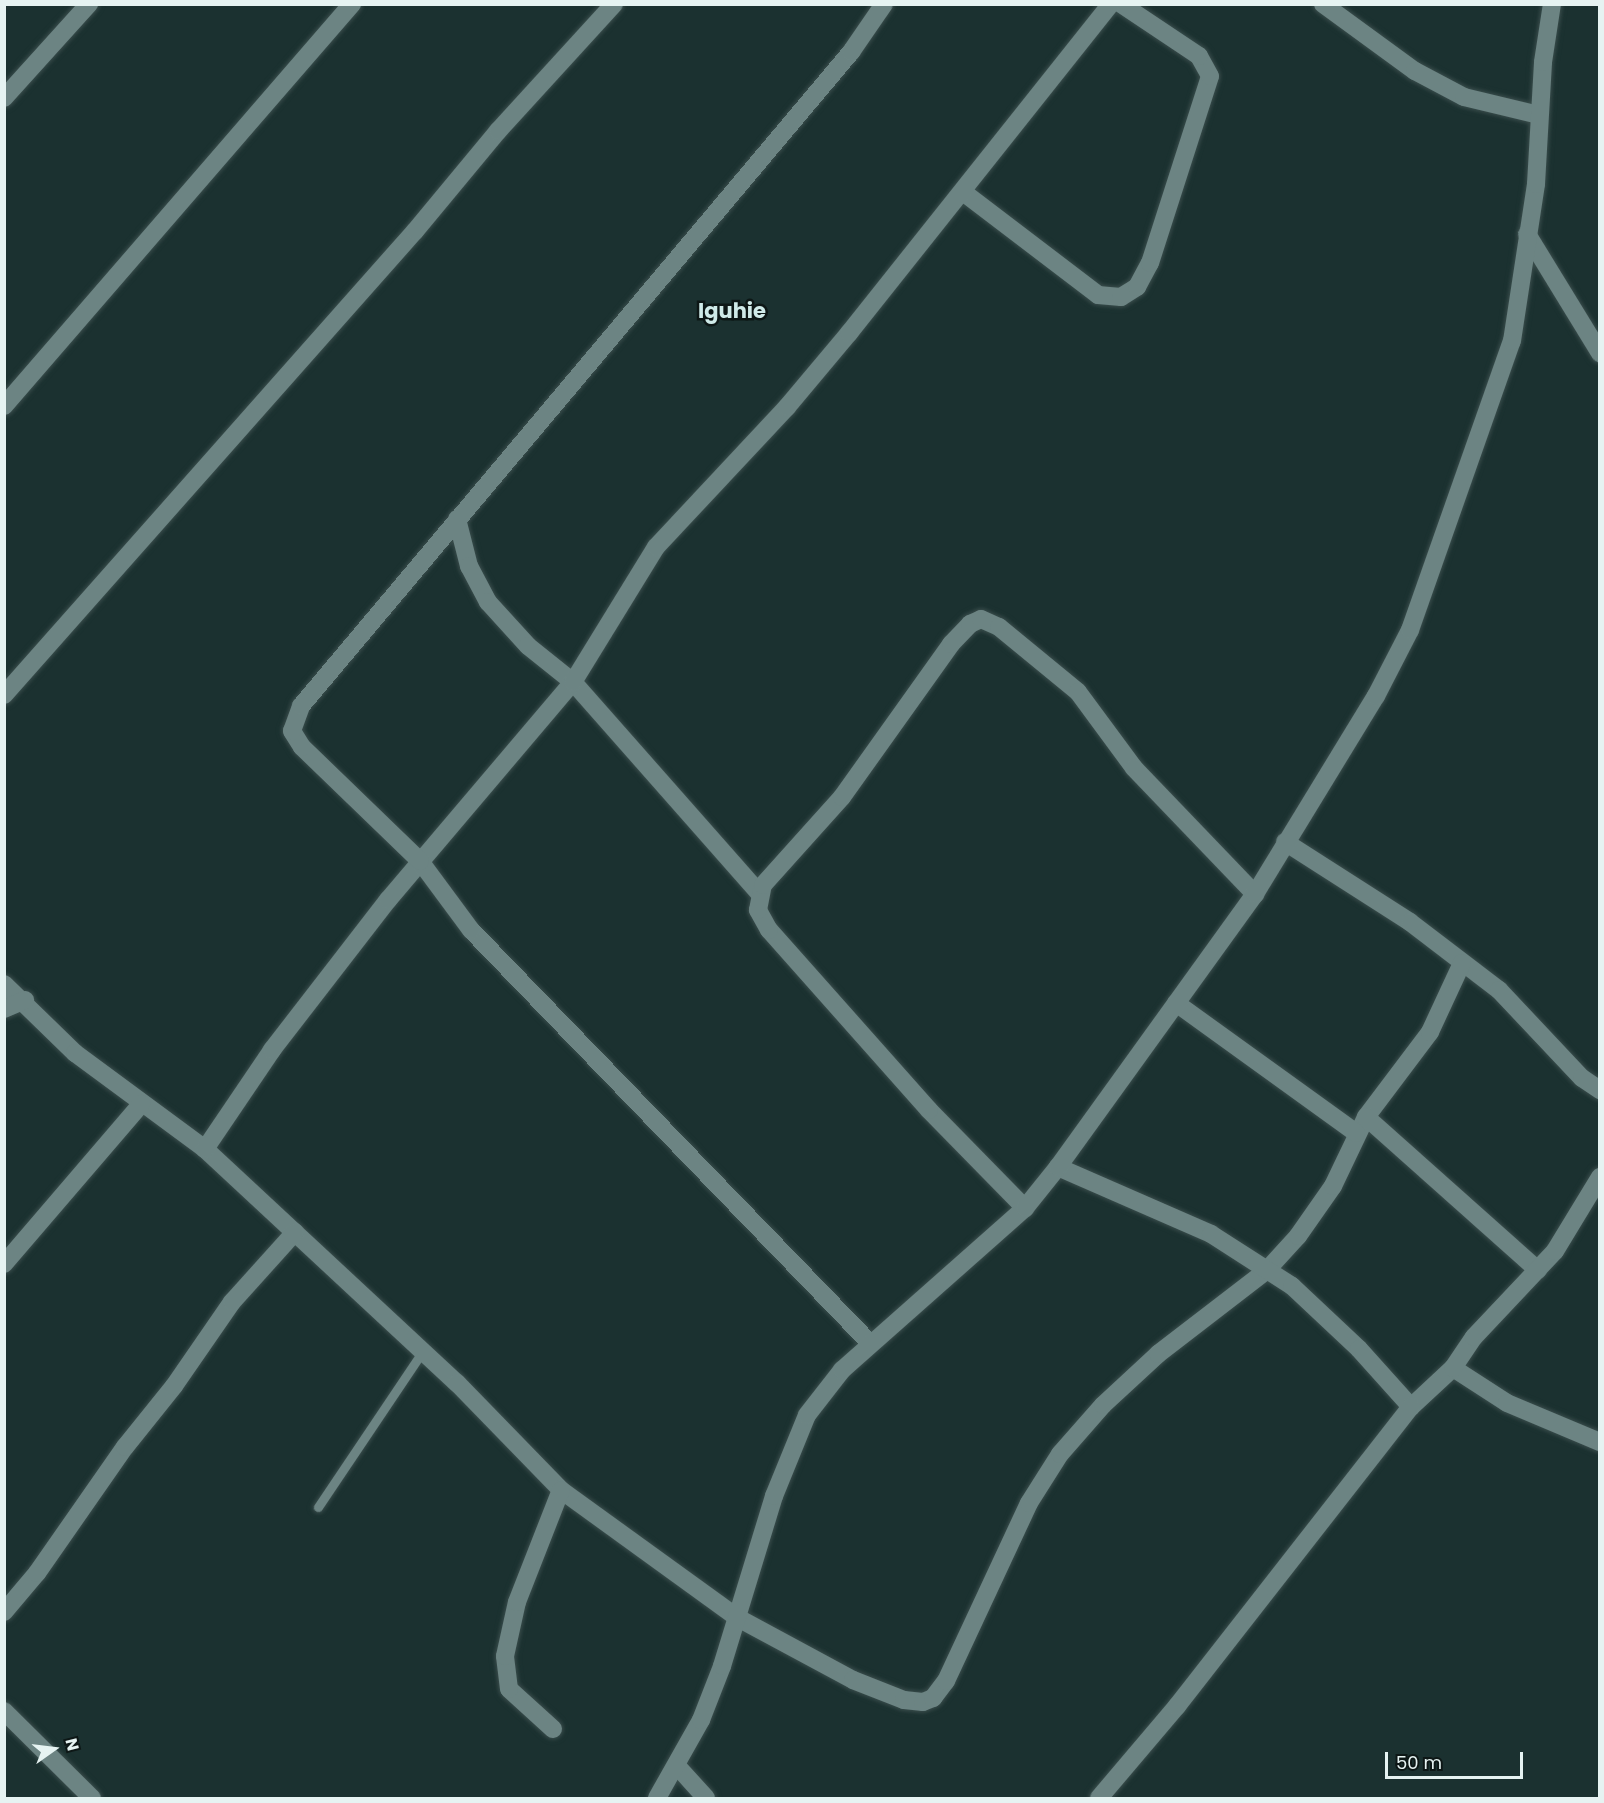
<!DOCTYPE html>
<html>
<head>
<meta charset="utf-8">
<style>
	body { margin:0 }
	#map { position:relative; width:1604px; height:1803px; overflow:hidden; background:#1b3130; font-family:Poppins,sans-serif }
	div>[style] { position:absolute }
	.roads { filter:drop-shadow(0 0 2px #3a4d4c) drop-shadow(0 0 2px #3a4d4c) }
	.lane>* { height:9px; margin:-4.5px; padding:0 4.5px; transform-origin:4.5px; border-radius:4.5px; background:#6c8483 }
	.street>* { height:18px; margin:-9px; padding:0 9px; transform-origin:9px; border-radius:9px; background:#6c8483 }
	span { translate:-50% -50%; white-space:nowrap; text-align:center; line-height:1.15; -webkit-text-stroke:5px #0d1716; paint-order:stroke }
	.quarter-label { font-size:21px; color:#cfeae8; font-weight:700 }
	.frame { position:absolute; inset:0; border:6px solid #e6f3f2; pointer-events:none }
	.north { position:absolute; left:24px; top:1719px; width:60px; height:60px; -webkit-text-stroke:4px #0d1716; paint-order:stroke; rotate:76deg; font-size:16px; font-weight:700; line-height:24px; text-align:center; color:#e6f3f2 }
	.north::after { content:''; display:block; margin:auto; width:21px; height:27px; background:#e6f3f2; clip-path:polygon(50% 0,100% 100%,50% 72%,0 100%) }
	.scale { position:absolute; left:1385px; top:1752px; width:138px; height:27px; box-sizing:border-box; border:3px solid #e6f3f2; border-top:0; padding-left:8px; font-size:18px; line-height:21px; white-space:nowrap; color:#e6f3f2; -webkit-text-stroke:4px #0d1716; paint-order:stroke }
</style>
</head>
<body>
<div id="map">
	<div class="roads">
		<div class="lane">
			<div style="left:318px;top:1507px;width:188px;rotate:-56.1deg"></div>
		</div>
		<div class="street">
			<div style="left:1323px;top:4px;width:114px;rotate:36.1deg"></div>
			<div style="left:1415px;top:71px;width:55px;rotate:28deg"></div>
			<div style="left:1464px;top:97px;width:77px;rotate:13.5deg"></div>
			<div style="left:4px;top:98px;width:127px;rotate:-47.9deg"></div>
			<div style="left:963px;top:192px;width:170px;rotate:37.3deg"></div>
			<div style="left:1098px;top:295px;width:23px;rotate:5deg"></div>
			<div style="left:1121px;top:297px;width:19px;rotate:-32deg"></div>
			<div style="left:1137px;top:287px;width:27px;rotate:-62deg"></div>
			<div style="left:1150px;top:263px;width:196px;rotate:-72.2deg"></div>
			<div style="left:1210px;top:76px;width:23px;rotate:-119deg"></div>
			<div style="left:1199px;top:56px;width:94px;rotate:-146.3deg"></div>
			<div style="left:1527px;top:234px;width:140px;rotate:58.5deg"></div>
			<div style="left:4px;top:406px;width:532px;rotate:-49.12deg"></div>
			<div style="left:457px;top:519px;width:49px;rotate:75.7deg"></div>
			<div style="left:469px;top:566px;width:41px;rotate:62.2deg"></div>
			<div style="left:488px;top:602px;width:59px;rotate:47.7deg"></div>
			<div style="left:528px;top:646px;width:58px;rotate:38.7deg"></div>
			<div style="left:573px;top:682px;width:281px;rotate:48.6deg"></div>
			<div style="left:4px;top:695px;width:620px;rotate:-48.47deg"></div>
			<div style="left:415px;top:231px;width:130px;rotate:-50.3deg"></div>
			<div style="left:498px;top:131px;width:172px;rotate:-47.6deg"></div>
			<div style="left:1285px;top:842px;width:148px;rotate:32.6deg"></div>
			<div style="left:1410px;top:922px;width:112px;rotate:37.4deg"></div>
			<div style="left:1499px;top:990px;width:121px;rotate:46.7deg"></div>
			<div style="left:1582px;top:1078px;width:22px;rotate:34deg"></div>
			<div style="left:4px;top:984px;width:99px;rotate:44.2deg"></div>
			<div style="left:75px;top:1053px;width:162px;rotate:36.4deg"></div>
			<div style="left:205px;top:1149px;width:344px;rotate:42.9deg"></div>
			<div style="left:457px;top:1383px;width:149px;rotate:45.8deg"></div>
			<div style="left:561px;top:1490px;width:218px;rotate:35.9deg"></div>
			<div style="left:738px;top:1618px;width:131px;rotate:28.3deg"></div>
			<div style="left:853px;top:1680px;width:55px;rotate:21.4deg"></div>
			<div style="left:904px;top:1700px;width:19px;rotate:6deg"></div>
			<div style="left:923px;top:1702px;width:11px;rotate:-22deg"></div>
			<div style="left:933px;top:1698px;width:21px;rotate:-53deg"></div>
			<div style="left:946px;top:1681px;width:196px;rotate:-65deg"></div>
			<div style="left:1029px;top:1503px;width:58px;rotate:-57.7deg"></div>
			<div style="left:1060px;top:1454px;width:65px;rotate:-48.7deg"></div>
			<div style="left:1103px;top:1405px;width:75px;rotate:-42.8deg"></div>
			<div style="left:1158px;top:1354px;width:138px;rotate:-37.6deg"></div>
			<div style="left:1267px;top:1270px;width:46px;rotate:-47.6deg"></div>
			<div style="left:1298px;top:1236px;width:61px;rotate:-55deg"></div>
			<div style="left:1333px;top:1186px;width:76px;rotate:-64.4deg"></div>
			<div style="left:1366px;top:1117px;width:106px;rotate:-53deg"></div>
			<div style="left:1430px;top:1032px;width:76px;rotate:-65.1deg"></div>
			<div style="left:1176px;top:1003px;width:222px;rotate:35.8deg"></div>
			<div style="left:4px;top:1009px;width:23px;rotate:-23deg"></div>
			<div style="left:1366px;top:1117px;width:230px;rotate:41.7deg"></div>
			<div style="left:205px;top:1149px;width:120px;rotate:-55.9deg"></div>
			<div style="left:272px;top:1050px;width:190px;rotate:-52.3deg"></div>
			<div style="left:388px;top:900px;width:286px;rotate:-49.7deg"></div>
			<div style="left:573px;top:682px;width:158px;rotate:-58.4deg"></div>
			<div style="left:656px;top:547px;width:192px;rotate:-46.9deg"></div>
			<div style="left:787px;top:407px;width:97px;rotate:-50deg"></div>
			<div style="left:849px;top:333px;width:421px;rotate:-51.5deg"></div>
			<div style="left:1058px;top:1167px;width:167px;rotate:23.6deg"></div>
			<div style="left:1211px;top:1234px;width:96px;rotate:32.7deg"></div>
			<div style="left:1292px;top:1286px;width:92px;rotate:43.2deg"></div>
			<div style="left:1359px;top:1349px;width:78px;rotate:48.1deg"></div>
			<div style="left:1411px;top:1407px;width:57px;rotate:-42.9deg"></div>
			<div style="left:1453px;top:1368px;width:64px;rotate:32.9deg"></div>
			<div style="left:1507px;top:1403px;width:101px;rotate:22.8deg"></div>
			<div style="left:1025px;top:1208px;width:137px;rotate:-134.4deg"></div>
			<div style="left:929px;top:1110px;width:241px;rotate:-131.6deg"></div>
			<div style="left:769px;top:930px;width:23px;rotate:-119deg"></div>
			<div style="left:758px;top:910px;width:25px;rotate:-79deg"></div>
			<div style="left:763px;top:885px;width:118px;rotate:-48.1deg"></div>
			<div style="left:842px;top:797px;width:188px;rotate:-54.5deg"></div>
			<div style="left:951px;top:644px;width:28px;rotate:-46deg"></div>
			<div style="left:970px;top:624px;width:12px;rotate:-24deg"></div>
			<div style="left:981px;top:619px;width:20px;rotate:24deg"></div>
			<div style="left:999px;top:627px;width:102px;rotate:39.4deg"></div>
			<div style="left:1078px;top:692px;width:94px;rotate:53.6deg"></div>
			<div style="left:1134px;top:768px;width:175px;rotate:46.2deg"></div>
			<div style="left:4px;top:1264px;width:211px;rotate:-49.4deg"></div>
			<div style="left:870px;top:1343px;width:574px;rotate:-134.01deg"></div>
			<div style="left:471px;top:930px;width:86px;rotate:-126.5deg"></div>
			<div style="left:420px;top:861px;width:164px;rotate:-136deg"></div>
			<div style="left:302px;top:747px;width:19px;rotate:-122deg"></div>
			<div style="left:292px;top:731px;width:27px;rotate:-70deg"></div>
			<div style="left:301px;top:706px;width:855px;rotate:-49.94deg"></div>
			<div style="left:851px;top:52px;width:58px;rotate:-55.5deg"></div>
			<div style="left:1453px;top:1368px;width:37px;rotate:-56deg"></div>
			<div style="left:1474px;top:1337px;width:118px;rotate:-46.7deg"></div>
			<div style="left:1555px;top:1251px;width:87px;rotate:-58.7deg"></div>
			<div style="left:4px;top:1612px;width:51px;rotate:-49.8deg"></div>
			<div style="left:37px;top:1573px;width:154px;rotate:-55.1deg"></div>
			<div style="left:125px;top:1447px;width:78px;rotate:-51.2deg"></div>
			<div style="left:174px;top:1386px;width:102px;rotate:-55.4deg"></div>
			<div style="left:232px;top:1302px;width:94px;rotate:-48deg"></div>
			<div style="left:4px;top:1711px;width:124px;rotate:44.7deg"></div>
			<div style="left:553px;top:1729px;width:59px;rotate:-137.7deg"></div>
			<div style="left:509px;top:1689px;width:33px;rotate:-97deg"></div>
			<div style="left:505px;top:1656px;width:55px;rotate:-77.5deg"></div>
			<div style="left:517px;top:1602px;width:120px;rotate:-68.6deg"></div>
			<div style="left:677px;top:1766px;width:43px;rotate:47.8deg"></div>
			<div style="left:657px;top:1798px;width:90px;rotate:-60.6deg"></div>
			<div style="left:701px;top:1720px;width:58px;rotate:-68.7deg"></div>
			<div style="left:722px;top:1666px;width:178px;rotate:-73deg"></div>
			<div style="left:774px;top:1496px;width:87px;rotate:-67.8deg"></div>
			<div style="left:807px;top:1415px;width:57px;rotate:-52.1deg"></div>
			<div style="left:842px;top:1370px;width:244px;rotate:-41.5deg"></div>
			<div style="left:1025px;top:1208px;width:53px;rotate:-51.2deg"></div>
			<div style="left:1058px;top:1167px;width:337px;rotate:-54.2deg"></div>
			<div style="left:1255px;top:894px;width:232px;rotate:-58.6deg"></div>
			<div style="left:1376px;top:696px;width:74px;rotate:-62.7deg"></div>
			<div style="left:1410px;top:630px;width:306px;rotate:-70.6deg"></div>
			<div style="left:1512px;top:341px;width:159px;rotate:-81.3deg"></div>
			<div style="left:1536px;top:184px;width:122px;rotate:-86.7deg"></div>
			<div style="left:1543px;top:62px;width:59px;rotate:-81.2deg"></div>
			<div style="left:1099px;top:1798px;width:121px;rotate:-49.7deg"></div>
			<div style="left:1177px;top:1706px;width:380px;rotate:-52deg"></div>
		</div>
	</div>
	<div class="quarter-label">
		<span style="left:732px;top:311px">Iguhie</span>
	</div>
	<div class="frame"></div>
	<div class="north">N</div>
	<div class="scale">50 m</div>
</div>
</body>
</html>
